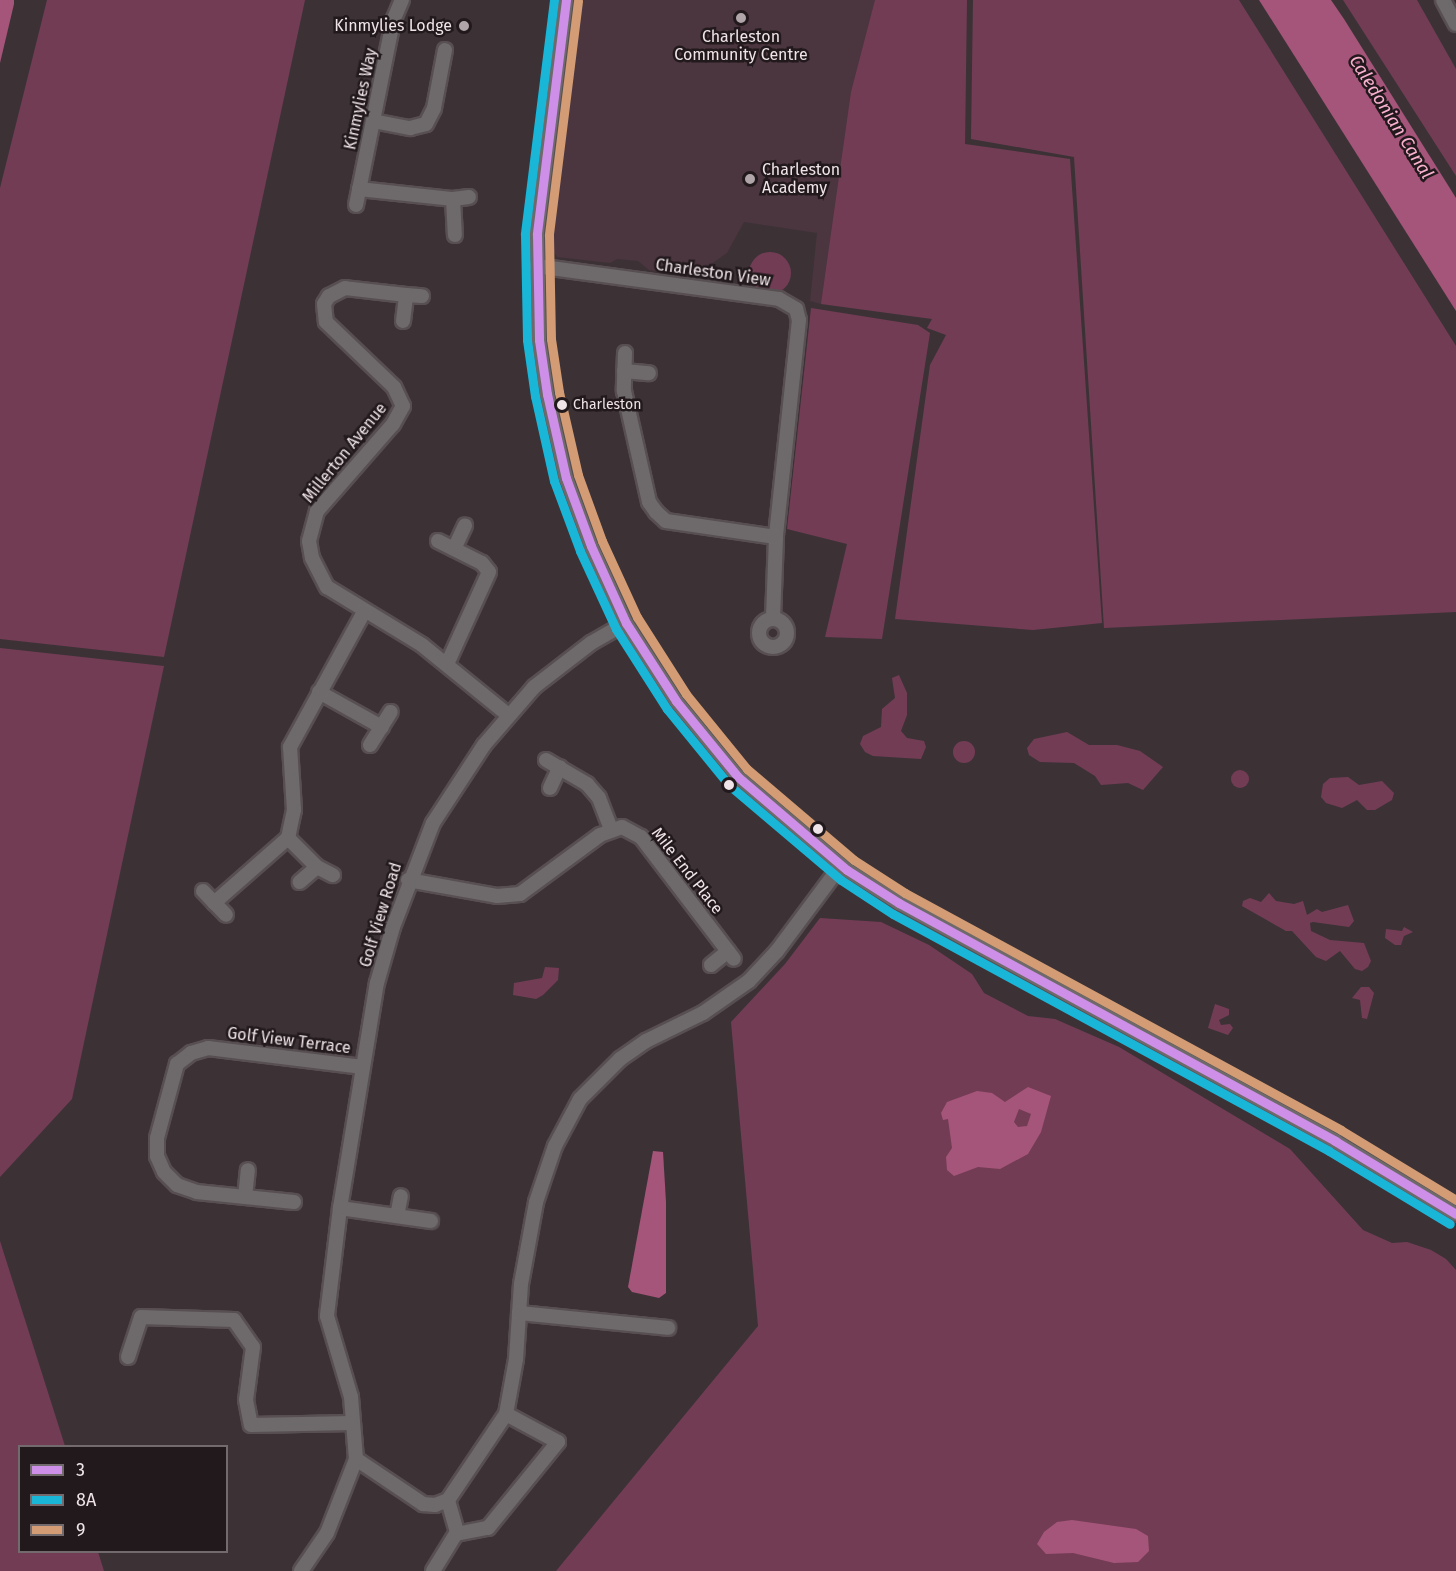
<!DOCTYPE html>
<html>
<head>
<meta charset="utf-8">
<style>
  body { margin:0 }
  #map { position:relative; width:1456px; height:1571px; overflow:hidden; background:#3c3236; font-family:"Fira Sans",sans-serif }
  div>[style] { position:absolute }
  [style*='--x'] { left:calc(var(--x)*1px); top:calc(var(--y)*1px); width:calc(var(--w)*1px); rotate:calc(var(--a)*1deg) }
  .built>* { inset:0; background:#4b353f }
  .green>* { inset:0; background:#733c55 }
  .round { border-radius:50% }
  .water>* { inset:0; background:#a55579 }
  .roads { filter:drop-shadow(2px 0 #584f52) drop-shadow(-2px 0 #584f52) drop-shadow(0 2px #584f52) drop-shadow(0 -2px #584f52) }
  .minor>* { height:14px; margin:-7px; padding:0 7px; transform-origin:7px; border-radius:7px; background:#6e6a6c }
  .minor>.ring { margin:-7px; padding:0; box-sizing:content-box; background:none; border:14px solid #6e6a6c; border-radius:50% }
  .bus-1>* { height:9px; margin:-4.5px; padding:0 4.5px; transform-origin:4.5px; border-radius:4.5px; background:#ce8fe9 }
  .bus-2>* { height:9px; margin:-4.5px; padding:0 4.5px; transform-origin:4.5px; border-radius:4.5px; background:#1ab6d8 }
  .bus-3>* { height:9px; margin:-4.5px; padding:0 4.5px; transform-origin:4.5px; border-radius:4.5px; background:#d39c74 }
  .dots>* { width:16px; height:16px; translate:-50% -50%; box-sizing:border-box; border:3px solid #21191c; border-radius:50% }
  span { translate:-50% -50%; white-space:nowrap; text-align:center; line-height:1.15; -webkit-text-stroke:5px #21191c; paint-order:stroke }
  .bus-label { font-size:14px; color:#efe4e8 }
  .left { translate:0 -50%; text-align:left }
  .poi-label { font-size:16px; color:#efe4e8 }
  .right { translate:-100% -50%; text-align:right }
  .street-label { font-size:16px; color:#efe4e8 }
  .water-label { font-size:18px; color:#f8b0ce; font-style:italic }
  .legend { position:absolute; left:18px; top:1445px; width:210px; height:108px; box-sizing:border-box; background:#21191c; border:2px solid #736a6e; margin:0; padding:8px 10px; list-style:none; font-size:18px; color:#efe4e8 }
  .legend li { display:flex; align-items:center; gap:12px; height:30px }
  .legend b { width:30px; border:2px solid #736a6e }
</style>
</head>
<body>
<div id="map">
  <div class="built">
    <i style="clip-path:polygon(580px 0,948px 0,821px 304px,810px 301px,817px 233px,744px 222px,727px 253px,695px 275px,649px 270px,638px 261px,617px 259px,610px 263px,557px 257px,548px 243px,549px 228px)"></i>
  </div>
  <div class="green">
    <i style="clip-path:polygon(47px 0,305px 0,164px 657px,0 639px,0 188px)"></i>
    <i style="clip-path:polygon(875px 0,967px 0,965px 144px,1070px 159px,1102px 623px,1033px 630px,895px 619px,930px 365px,946px 335px,927px 328px,932px 319px,821px 304px,851px 92px)"></i>
    <i style="clip-path:polygon(973px 0,1239px 0,1456px 346px,1456px 612px,1104px 628px,1074px 157px,971px 139px)"></i>
    <i style="clip-path:polygon(1343px 0,1417px 0,1456px 69px,1456px 176px)"></i>
    <i class="round" style="left:749px;top:252px;width:42px;height:42px"></i>
    <i style="clip-path:polygon(811px 308px,918px 325px,930px 333px,882px 639px,825px 637px,847px 544px,787px 529px)"></i>
    <i style="clip-path:polygon(0 648px,164px 666px,72px 1099px,0 1177px)"></i>
    <i style="clip-path:polygon(899px 675px,907px 693px,907px 715px,901px 731px,907px 738px,924px 741px,926px 747px,921px 759px,873px 756px,865px 752px,860px 744px,863px 736px,881px 727px,882px 709px,895px 698px,892px 678px)"></i>
    <i style="clip-path:polygon(1067px 732px,1089px 745px,1117px 745px,1140px 751px,1163px 767px,1143px 790px,1128px 783px,1101px 785px,1095px 776px,1074px 763px,1040px 762px,1029px 755px,1027px 748px,1034px 739px)"></i>
    <i class="round" style="left:953px;top:741px;width:22px;height:22px"></i>
    <i class="round" style="left:1231px;top:770px;width:18px;height:18px"></i>
    <i style="clip-path:polygon(1348px 777px,1359px 785px,1382px 781px,1394px 793px,1392px 800px,1375px 810px,1367px 810px,1357px 800px,1342px 808px,1326px 803px,1321px 797px,1323px 784px,1330px 778px)"></i>
    <i style="clip-path:polygon(1269px 893px,1276px 901px,1294px 904px,1303px 901px,1307px 915px,1317px 909px,1322px 912px,1348px 905px,1354px 921px,1349px 927px,1313px 922px,1310px 923px,1311px 931px,1330px 940px,1364px 943px,1371px 961px,1368px 967px,1362px 971px,1355px 969px,1340px 951px,1326px 961px,1316px 957px,1292px 931px,1286px 931px,1242px 906px,1243px 901px,1250px 898px,1261px 902px)"></i>
    <i style="clip-path:polygon(820px 918px,881px 922px,929px 945px,972px 974px,984px 993px,1028px 1016px,1055px 1019px,1119px 1047px,1290px 1149px,1363px 1230px,1392px 1243px,1407px 1242px,1431px 1250px,1446px 1259px,1456px 1270px,1456px 1571px,556px 1571px,758px 1326px,731px 1022px,785px 964px)"></i>
    <i style="clip-path:polygon(1404px 927px,1413px 932px,1404px 936px,1401px 945px,1395px 945px,1385px 938px,1386px 929px,1402px 931px)"></i>
    <i style="clip-path:polygon(545px 967px,559px 968px,558px 980px,543px 995px,536px 999px,513px 995px,514px 983px,542px 978px)"></i>
    <i style="clip-path:polygon(1361px 987px,1369px 987px,1374px 993px,1367px 1019px,1362px 1018px,1360px 1000px,1352px 998px)"></i>
    <i style="clip-path:polygon(1215px 1004px,1229px 1009px,1229px 1015px,1219px 1020px,1221px 1025px,1230px 1024px,1233px 1028px,1228px 1035px,1208px 1028px)"></i>
    <i style="clip-path:polygon(0 1241px,65px 1446px,20px 1446px,20px 1552px,98px 1552px,104px 1571px,0 1571px)"></i>
  </div>
  <div class="water">
    <i style="clip-path:polygon(0 0,14px 0,14px 4px,0 63px)"></i>
    <i style="clip-path:polygon(1259px 0,1331px 0,1344px 19px,1456px 198px,1456px 311px)"></i>
    <i style="clip-path:polygon(evenodd,1028px 1087px,1051px 1096px,1041px 1132px,1028px 1154px,1000px 1169px,978px 1167px,954px 1176px,947px 1170px,946px 1157px,952px 1148px,948px 1119px,943px 1120px,941px 1113px,947px 1102px,977px 1091px,992px 1093px,1005px 1102px,1028px 1087px,1019px 1109px,1031px 1114px,1027px 1126px,1018px 1127px,1014px 1122px,1019px 1109px)"></i>
    <i style="clip-path:polygon(653px 1151px,663px 1152px,666px 1202px,666px 1293px,659px 1298px,632px 1292px,628px 1287px)"></i>
    <i style="clip-path:polygon(1072px 1520px,1136px 1529px,1148px 1536px,1149px 1551px,1138px 1562px,1114px 1563px,1073px 1553px,1046px 1554px,1037px 1544px,1044px 1532px,1057px 1522px)"></i>
  </div>
  <div class="roads">
    <div class="minor">
      <i style="--x:566;--y:0;--w:236;--a:97.1"></i>
      <i style="--x:537;--y:234;--w:106;--a:88.9"></i>
      <i style="--x:539;--y:340;--w:55;--a:81.6"></i>
      <i style="--x:547;--y:394;--w:86;--a:77.3"></i>
      <i style="--x:566;--y:478;--w:72;--a:69.8"></i>
      <i style="--x:591;--y:546;--w:85;--a:65.6"></i>
      <i style="--x:626;--y:623;--w:93;--a:57.3"></i>
      <i style="--x:676;--y:701;--w:98;--a:50.8"></i>
      <i style="--x:738;--y:777;--w:143;--a:40.5"></i>
      <i style="--x:847;--y:870;--w:62;--a:32.4"></i>
      <i style="--x:899;--y:903;--w:497;--a:28.6"></i>
      <i style="--x:1335;--y:1141;--w:141;--a:31.1"></i>
      <i style="--x:1443;--y:0;--w:27;--a:62"></i>
      <i style="--x:373;--y:121;--w:38;--a:11"></i>
      <i style="--x:410;--y:128;--w:16;--a:-14"></i>
      <i style="--x:426;--y:124;--w:18;--a:-63"></i>
      <i style="--x:434;--y:108;--w:59;--a:-79.3"></i>
      <i style="--x:359;--y:189;--w:95;--a:6.1"></i>
      <i style="--x:453;--y:199;--w:36;--a:87"></i>
      <i style="--x:453;--y:199;--w:16;--a:-7"></i>
      <i style="--x:356;--y:205;--w:188;--a:-78.6"></i>
      <i style="--x:393;--y:21;--w:23;--a:-67"></i>
      <i style="--x:536;--y:266;--w:245;--a:7.7"></i>
      <i style="--x:779;--y:299;--w:20;--a:30"></i>
      <i style="--x:796;--y:309;--w:11;--a:75"></i>
      <i style="--x:799;--y:320;--w:218;--a:96.1"></i>
      <i style="--x:776;--y:537;--w:82;--a:92.1"></i>
      <i style="--x:406;--y:295;--w:16;--a:4"></i>
      <i style="--x:403;--y:321;--w:26;--a:-83"></i>
      <i style="--x:406;--y:295;--w:61;--a:-173.5"></i>
      <i style="--x:345;--y:288;--w:18;--a:153"></i>
      <i style="--x:329;--y:296;--w:9;--a:122"></i>
      <i style="--x:324;--y:304;--w:18;--a:84"></i>
      <i style="--x:326;--y:322;--w:94;--a:43.7"></i>
      <i style="--x:394;--y:387;--w:21;--a:65"></i>
      <i style="--x:403;--y:406;--w:21;--a:119"></i>
      <i style="--x:393;--y:424;--w:116;--a:131.1"></i>
      <i style="--x:317;--y:511;--w:31;--a:105"></i>
      <i style="--x:309;--y:541;--w:17;--a:80"></i>
      <i style="--x:312;--y:558;--w:33;--a:63"></i>
      <i style="--x:327;--y:587;--w:111;--a:31.4"></i>
      <i style="--x:422;--y:645;--w:111;--a:39.1"></i>
      <i style="--x:625;--y:353;--w:38;--a:92"></i>
      <i style="--x:624;--y:391;--w:114;--a:77.3"></i>
      <i style="--x:649;--y:502;--w:12;--a:55"></i>
      <i style="--x:656;--y:512;--w:13;--a:42"></i>
      <i style="--x:666;--y:521;--w:111;--a:8.3"></i>
      <i style="--x:624;--y:371;--w:25;--a:5"></i>
      <i style="--x:438;--y:541;--w:49;--a:26.6"></i>
      <i style="--x:482;--y:563;--w:11;--a:52"></i>
      <i style="--x:489;--y:572;--w:101;--a:114.5"></i>
      <i style="--x:454;--y:549;--w:26;--a:-65"></i>
      <i class="ring" style="left:759px;top:619px;width:14px;height:14px"></i>
      <i style="--x:319;--y:692;--w:72;--a:29.1"></i>
      <i style="--x:370;--y:745;--w:39;--a:-58"></i>
      <i style="--x:546;--y:760;--w:48;--a:30.3"></i>
      <i style="--x:587;--y:784;--w:18;--a:49"></i>
      <i style="--x:599;--y:798;--w:33;--a:69"></i>
      <i style="--x:550;--y:788;--w:23;--a:-65"></i>
      <i style="--x:288;--y:838;--w:41;--a:45"></i>
      <i style="--x:317;--y:867;--w:23;--a:139"></i>
      <i style="--x:317;--y:867;--w:18;--a:27"></i>
      <i style="--x:408;--y:880;--w:90;--a:10.2"></i>
      <i style="--x:497;--y:896;--w:23;--a:-5"></i>
      <i style="--x:520;--y:894;--w:99;--a:-36.4"></i>
      <i style="--x:600;--y:835;--w:23;--a:-20"></i>
      <i style="--x:622;--y:827;--w:21;--a:28"></i>
      <i style="--x:641;--y:837;--w:153;--a:52.7"></i>
      <i style="--x:203;--y:891;--w:33;--a:46"></i>
      <i style="--x:214;--y:903;--w:98;--a:-41.3"></i>
      <i style="--x:288;--y:838;--w:29;--a:-78"></i>
      <i style="--x:294;--y:810;--w:63;--a:-93.6"></i>
      <i style="--x:290;--y:747;--w:154;--a:-61.3"></i>
      <i style="--x:711;--y:965;--w:22;--a:-39"></i>
      <i style="--x:245;--y:1197;--w:27;--a:-84"></i>
      <i style="--x:294;--y:1202;--w:98;--a:-174.1"></i>
      <i style="--x:197;--y:1192;--w:21;--a:-161"></i>
      <i style="--x:177;--y:1185;--w:18;--a:-135"></i>
      <i style="--x:164;--y:1172;--w:17;--a:-114"></i>
      <i style="--x:157;--y:1156;--w:18;--a:-90"></i>
      <i style="--x:157;--y:1138;--w:77;--a:-74.9"></i>
      <i style="--x:177;--y:1064;--w:18;--a:-38"></i>
      <i style="--x:191;--y:1053;--w:18;--a:-16"></i>
      <i style="--x:208;--y:1048;--w:156;--a:7"></i>
      <i style="--x:340;--y:1208;--w:109;--a:96.9"></i>
      <i style="--x:327;--y:1316;--w:84;--a:73.5"></i>
      <i style="--x:351;--y:1397;--w:62;--a:85.4"></i>
      <i style="--x:356;--y:1459;--w:81;--a:33.9"></i>
      <i style="--x:423;--y:1504;--w:12;--a:5"></i>
      <i style="--x:435;--y:1505;--w:14;--a:-21"></i>
      <i style="--x:448;--y:1500;--w:104;--a:-56"></i>
      <i style="--x:506;--y:1414;--w:56;--a:-79.7"></i>
      <i style="--x:516;--y:1359;--w:75;--a:-86.2"></i>
      <i style="--x:521;--y:1284;--w:83;--a:-79.6"></i>
      <i style="--x:536;--y:1202;--w:59;--a:-71.3"></i>
      <i style="--x:555;--y:1146;--w:53;--a:-62"></i>
      <i style="--x:580;--y:1099;--w:57;--a:-45"></i>
      <i style="--x:620;--y:1059;--w:32;--a:-35"></i>
      <i style="--x:646;--y:1041;--w:64;--a:-26.2"></i>
      <i style="--x:703;--y:1013;--w:56;--a:-34.8"></i>
      <i style="--x:749;--y:981;--w:41;--a:-47"></i>
      <i style="--x:777;--y:951;--w:107;--a:-53.3"></i>
      <i style="--x:397;--y:1216;--w:20;--a:-79"></i>
      <i style="--x:431;--y:1221;--w:92;--a:-171.9"></i>
      <i style="--x:340;--y:1208;--w:228;--a:-80.7"></i>
      <i style="--x:377;--y:983;--w:58;--a:-74.1"></i>
      <i style="--x:393;--y:927;--w:111;--a:-69"></i>
      <i style="--x:433;--y:823;--w:93;--a:-56.8"></i>
      <i style="--x:484;--y:745;--w:77;--a:-49.2"></i>
      <i style="--x:534;--y:687;--w:72;--a:-37.7"></i>
      <i style="--x:591;--y:643;--w:40;--a:-29.7"></i>
      <i style="--x:519;--y:1313;--w:150;--a:5.7"></i>
      <i style="--x:128;--y:1357;--w:42;--a:-72"></i>
      <i style="--x:141;--y:1317;--w:93;--a:1.8"></i>
      <i style="--x:234;--y:1320;--w:33;--a:55"></i>
      <i style="--x:253;--y:1347;--w:53;--a:97.5"></i>
      <i style="--x:246;--y:1400;--w:25;--a:79"></i>
      <i style="--x:251;--y:1425;--w:102;--a:-1.1"></i>
      <i style="--x:456;--y:1534;--w:33;--a:-11"></i>
      <i style="--x:488;--y:1528;--w:111;--a:-50.9"></i>
      <i style="--x:558;--y:1442;--w:59;--a:-151.7"></i>
      <i style="--x:301;--y:1571;--w:46;--a:-55.6"></i>
      <i style="--x:327;--y:1533;--w:79;--a:-68.6"></i>
      <i style="--x:433;--y:1571;--w:46;--a:-58.4"></i>
      <i style="--x:457;--y:1532;--w:33;--a:-106"></i>
    </div>
  </div>
  <div class="bus-1">
    <i style="--x:566;--y:0;--w:236;--a:97.1"></i>
    <i style="--x:537;--y:234;--w:106;--a:88.9"></i>
    <i style="--x:539;--y:340;--w:55;--a:81.6"></i>
    <i style="--x:547;--y:394;--w:86;--a:77.3"></i>
    <i style="--x:566;--y:478;--w:72;--a:69.8"></i>
    <i style="--x:591;--y:546;--w:85;--a:65.6"></i>
    <i style="--x:626;--y:623;--w:93;--a:57.3"></i>
    <i style="--x:676;--y:701;--w:98;--a:50.8"></i>
    <i style="--x:738;--y:777;--w:143;--a:40.5"></i>
    <i style="--x:847;--y:870;--w:62;--a:32.4"></i>
    <i style="--x:899;--y:903;--w:497;--a:28.6"></i>
    <i style="--x:1335;--y:1141;--w:141;--a:31.1"></i>
  </div>
  <div class="bus-2">
    <i style="--x:554;--y:0;--w:236;--a:97.1"></i>
    <i style="--x:525;--y:234;--w:106;--a:88.9"></i>
    <i style="--x:527;--y:340;--w:57;--a:81.9"></i>
    <i style="--x:535;--y:396;--w:87;--a:77.4"></i>
    <i style="--x:554;--y:481;--w:75;--a:69.6"></i>
    <i style="--x:580;--y:551;--w:86;--a:65.2"></i>
    <i style="--x:616;--y:629;--w:95;--a:57.5"></i>
    <i style="--x:667;--y:709;--w:98;--a:50.8"></i>
    <i style="--x:729;--y:785;--w:147;--a:40.3"></i>
    <i style="--x:841;--y:880;--w:62;--a:33.2"></i>
    <i style="--x:893;--y:914;--w:496;--a:28.5"></i>
    <i style="--x:1329;--y:1151;--w:141;--a:31.1"></i>
  </div>
  <div class="bus-3">
    <i style="--x:578;--y:1;--w:236;--a:97.1"></i>
    <i style="--x:549;--y:235;--w:104;--a:88.9"></i>
    <i style="--x:551;--y:339;--w:54;--a:81.4"></i>
    <i style="--x:559;--y:392;--w:85;--a:77.1"></i>
    <i style="--x:578;--y:475;--w:70;--a:70"></i>
    <i style="--x:602;--y:541;--w:84;--a:65.3"></i>
    <i style="--x:637;--y:617;--w:91;--a:57.5"></i>
    <i style="--x:686;--y:694;--w:97;--a:50.9"></i>
    <i style="--x:747;--y:769;--w:140;--a:40.4"></i>
    <i style="--x:854;--y:860;--w:61;--a:32.9"></i>
    <i style="--x:905;--y:893;--w:496;--a:28.5"></i>
    <i style="--x:1341;--y:1130;--w:135;--a:31.3"></i>
  </div>
  <div class="dots">
    <i style="left:741px;top:18px;background:#b0a6aa"></i>
    <i style="left:464px;top:26px;background:#b0a6aa"></i>
    <i style="left:750px;top:179px;background:#b0a6aa"></i>
    <i style="left:562px;top:405px;background:#efe4e8"></i>
    <i style="left:729px;top:785px;background:#efe4e8"></i>
    <i style="left:818px;top:829px;background:#efe4e8"></i>
  </div>
  <div class="bus-label">
    <span class="left" style="left:573px;top:405px">Charleston</span>
  </div>
  <div class="poi-label">
    <span class="right" style="left:452px;top:26px">Kinmylies Lodge</span>
    <span style="left:741px;top:46px">Charleston<br>Community Centre</span>
    <span class="left" style="left:762px;top:179px">Charleston<br>Academy</span>
  </div>
  <div class="street-label">
    <span style="left:361px;top:99px;rotate:-78deg">Kinmylies Way</span>
    <span style="left:713px;top:273px;rotate:8deg">Charleston View</span>
    <span style="left:345px;top:453px;rotate:-51deg">Millerton Avenue</span>
    <span style="left:687px;top:871px;rotate:52deg">Mile End Place</span>
    <span style="left:381px;top:915px;rotate:-73deg">Golf View Road</span>
    <span style="left:289px;top:1041px;rotate:7deg">Golf View Terrace</span>
  </div>
  <div class="water-label">
    <span style="left:1391px;top:117px;rotate:58deg">Caledonian Canal</span>
  </div>
  <ul class="legend">
  <li><b style="height:8px;background:#ce8fe9"></b>3</li>
  <li><b style="height:8px;background:#1ab6d8"></b>8A</li>
  <li><b style="height:8px;background:#d39c74"></b>9</li>
  </ul>
</div>
</body>
</html>
